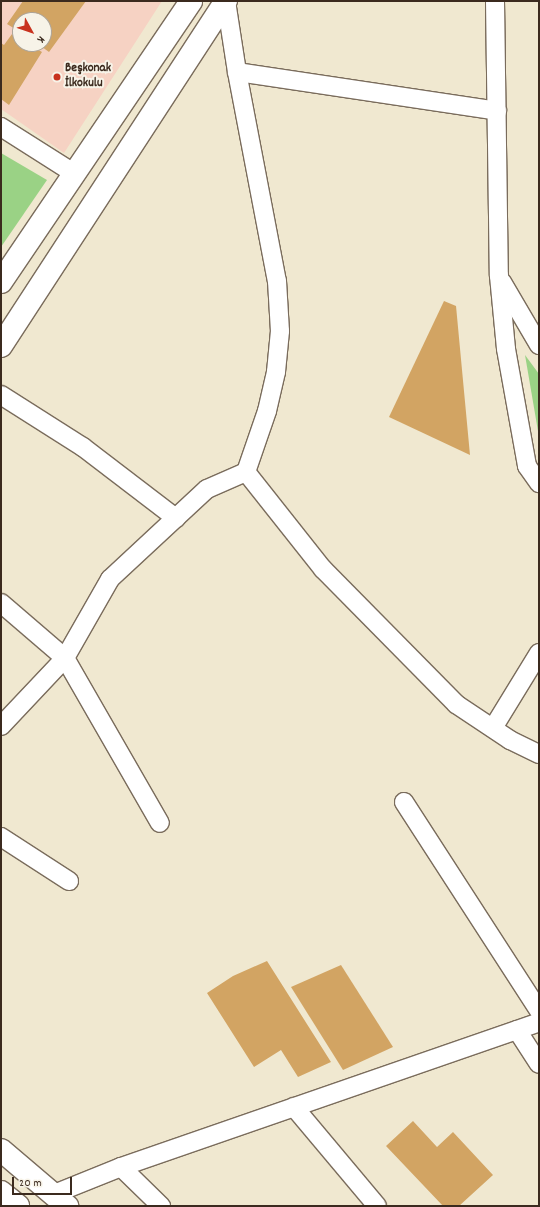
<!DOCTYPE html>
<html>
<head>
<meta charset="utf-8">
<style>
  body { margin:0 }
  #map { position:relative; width:540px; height:1207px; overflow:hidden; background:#f0e8d0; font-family:Dekko,sans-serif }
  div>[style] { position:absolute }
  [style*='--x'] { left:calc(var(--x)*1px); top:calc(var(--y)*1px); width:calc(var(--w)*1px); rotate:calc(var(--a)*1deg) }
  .built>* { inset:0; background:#f6d2c3 }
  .green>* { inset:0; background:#9ad285 }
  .building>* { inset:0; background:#d2a463 }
  .roads { filter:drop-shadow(1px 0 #7a6c5c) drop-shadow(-1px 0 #7a6c5c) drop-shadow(0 1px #7a6c5c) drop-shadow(0 -1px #7a6c5c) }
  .minor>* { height:18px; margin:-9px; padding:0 9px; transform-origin:9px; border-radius:9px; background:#fff }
  .tertiary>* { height:22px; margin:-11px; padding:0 11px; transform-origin:11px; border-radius:11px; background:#fff }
  .secondary>* { height:22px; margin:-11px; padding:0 11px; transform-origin:11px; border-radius:11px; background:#fff }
  .dots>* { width:11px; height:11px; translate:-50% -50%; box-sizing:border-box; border:2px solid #f7f3e8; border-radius:50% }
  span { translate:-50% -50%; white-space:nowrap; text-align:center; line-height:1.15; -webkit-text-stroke:4px #f7f3e8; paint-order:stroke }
  .poi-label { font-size:13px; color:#3b2a1e; font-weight:700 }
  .left { translate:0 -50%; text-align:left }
  .frame { position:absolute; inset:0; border:2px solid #3b2a1e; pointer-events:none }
  .north { position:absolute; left:12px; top:12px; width:40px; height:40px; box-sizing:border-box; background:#f7f3e8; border:1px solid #aca397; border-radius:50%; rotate:130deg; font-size:11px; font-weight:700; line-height:16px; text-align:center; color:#3b2a1e }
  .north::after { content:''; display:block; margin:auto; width:14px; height:18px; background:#c8321e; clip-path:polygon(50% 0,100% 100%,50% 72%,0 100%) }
  .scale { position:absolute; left:12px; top:1177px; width:60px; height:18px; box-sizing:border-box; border:2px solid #3b2a1e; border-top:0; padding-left:5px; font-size:12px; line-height:14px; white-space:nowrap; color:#3b2a1e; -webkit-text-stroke:3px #f7f3e8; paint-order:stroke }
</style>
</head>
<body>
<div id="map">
  <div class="built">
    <i style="clip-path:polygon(evenodd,1px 1px,162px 1px,64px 153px,1px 109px,1px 1px,20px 20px,44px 20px,44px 44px,20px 44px,20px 20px)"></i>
  </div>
  <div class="green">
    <i style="clip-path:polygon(1px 153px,47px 180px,1px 247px)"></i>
    <i style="clip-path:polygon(525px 355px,539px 374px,539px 437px)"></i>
  </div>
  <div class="building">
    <i style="clip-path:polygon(23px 1px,86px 1px,49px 52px,38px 44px,44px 44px,44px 20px,20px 20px,20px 32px,7px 24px)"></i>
    <i style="clip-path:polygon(12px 34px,20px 40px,20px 44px,36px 44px,35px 48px,42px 52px,9px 105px,1px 99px,1px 43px,4px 45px)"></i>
    <i style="clip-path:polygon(444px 301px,456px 306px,470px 455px,389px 417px)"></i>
    <i style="clip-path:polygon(267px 961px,331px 1062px,298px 1077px,281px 1050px,254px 1067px,207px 993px,233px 976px)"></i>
    <i style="clip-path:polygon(341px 965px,393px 1047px,343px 1070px,291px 987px)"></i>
    <i style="clip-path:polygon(413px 1121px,437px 1147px,453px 1132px,493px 1175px,459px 1206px,443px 1206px,386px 1146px)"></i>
  </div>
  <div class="roads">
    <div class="minor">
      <i style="--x:226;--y:1;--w:72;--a:81.2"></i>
      <i style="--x:237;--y:72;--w:213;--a:79.2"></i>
      <i style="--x:277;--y:281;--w:50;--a:86.6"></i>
      <i style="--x:280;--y:331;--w:41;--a:95.6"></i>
      <i style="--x:276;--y:372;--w:40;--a:103"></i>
      <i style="--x:267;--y:411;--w:65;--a:109"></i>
      <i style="--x:246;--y:472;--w:124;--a:51.6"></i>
      <i style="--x:323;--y:569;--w:190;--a:45.4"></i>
      <i style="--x:456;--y:704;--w:65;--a:33.7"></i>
      <i style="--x:510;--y:740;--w:32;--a:26"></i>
      <i style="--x:495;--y:1;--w:275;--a:89.2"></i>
      <i style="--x:499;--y:276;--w:73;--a:84.5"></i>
      <i style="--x:506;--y:349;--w:119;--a:79.8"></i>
      <i style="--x:527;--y:466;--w:21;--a:55"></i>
      <i style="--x:237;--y:72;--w:263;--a:8.5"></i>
      <i style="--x:1;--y:127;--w:88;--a:32.4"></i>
      <i style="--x:502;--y:282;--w:73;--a:59.6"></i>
      <i style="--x:1;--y:395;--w:97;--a:32.4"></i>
      <i style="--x:83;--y:447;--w:117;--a:37.4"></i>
      <i style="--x:1;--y:603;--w:84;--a:40.7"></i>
      <i style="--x:65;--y:658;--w:190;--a:60.1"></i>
      <i style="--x:1;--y:726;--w:93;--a:-46.7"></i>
      <i style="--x:65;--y:658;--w:91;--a:-60.3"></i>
      <i style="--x:110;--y:579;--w:132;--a:-42.9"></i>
      <i style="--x:207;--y:489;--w:43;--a:-23.6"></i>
      <i style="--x:493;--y:728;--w:88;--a:-58.5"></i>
      <i style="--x:404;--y:802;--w:249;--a:57.1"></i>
      <i style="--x:1;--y:837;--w:81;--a:32.9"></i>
      <i style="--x:517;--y:1030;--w:40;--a:57.1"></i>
      <i style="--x:294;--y:1107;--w:129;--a:50"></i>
      <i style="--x:121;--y:1167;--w:56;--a:44.3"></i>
      <i style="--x:54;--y:1194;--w:72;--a:-21.9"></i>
      <i style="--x:121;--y:1167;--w:442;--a:-19.1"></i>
    </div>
    <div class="tertiary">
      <i style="--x:1;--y:282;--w:339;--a:-55.9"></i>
      <i style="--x:1;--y:346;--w:412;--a:-56.9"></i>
    </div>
    <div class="secondary">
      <i style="--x:1;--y:1150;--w:87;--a:40.3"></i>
      <i style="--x:1;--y:1192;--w:22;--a:39"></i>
    </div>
  </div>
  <div class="dots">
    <i style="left:57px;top:77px;background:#c8321e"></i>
  </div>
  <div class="poi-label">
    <span class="left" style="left:65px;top:77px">Beşkonak<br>İlkokulu</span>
  </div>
  <div class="frame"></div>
  <div class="north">K</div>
  <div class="scale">20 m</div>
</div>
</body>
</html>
